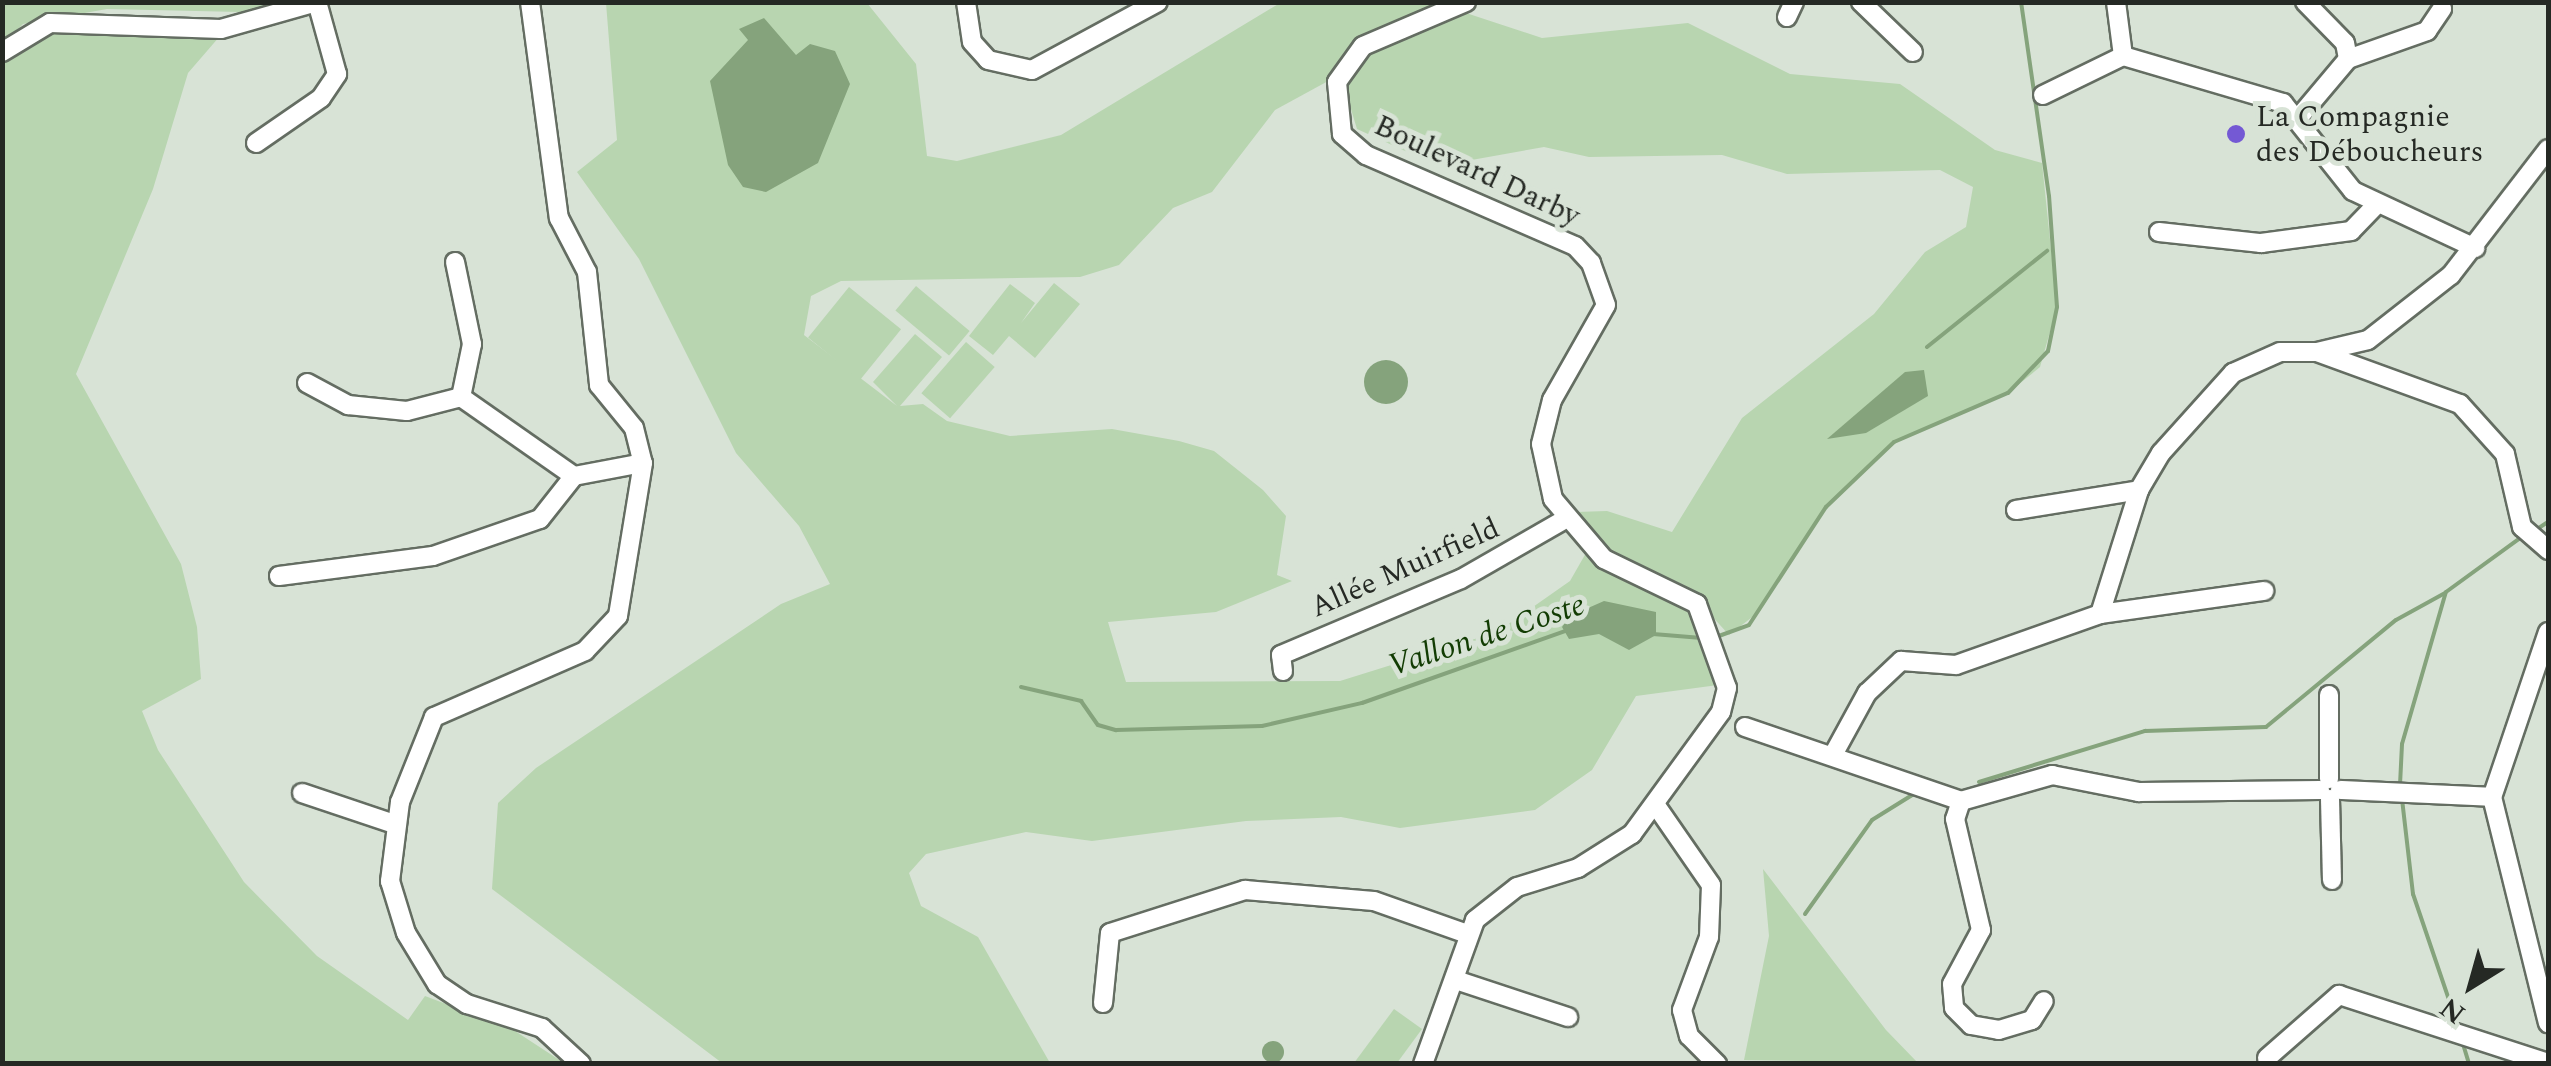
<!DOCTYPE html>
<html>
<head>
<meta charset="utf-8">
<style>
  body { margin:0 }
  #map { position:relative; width:2551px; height:1066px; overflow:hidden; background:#d8e3d6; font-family:Spectral,serif }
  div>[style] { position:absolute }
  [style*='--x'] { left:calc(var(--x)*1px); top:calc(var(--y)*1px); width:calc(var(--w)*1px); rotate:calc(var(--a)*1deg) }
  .green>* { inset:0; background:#b8d5b0; transform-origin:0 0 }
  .water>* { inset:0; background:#85a37c }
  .round { border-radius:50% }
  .stream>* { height:4px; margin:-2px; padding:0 2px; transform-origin:2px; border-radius:2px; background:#85a37c }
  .roads { filter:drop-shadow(2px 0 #646d62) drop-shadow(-2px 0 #646d62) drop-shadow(0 2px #646d62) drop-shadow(0 -2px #646d62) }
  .minor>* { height:18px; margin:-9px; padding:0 9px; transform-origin:9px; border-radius:9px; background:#fff }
  .dots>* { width:28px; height:28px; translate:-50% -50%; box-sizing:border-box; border:5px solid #d8e3d6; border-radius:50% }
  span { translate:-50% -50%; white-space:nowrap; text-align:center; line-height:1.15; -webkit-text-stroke:10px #d8e3d6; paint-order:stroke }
  .poi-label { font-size:30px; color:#252924 }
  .left { translate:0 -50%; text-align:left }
  .street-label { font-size:30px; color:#252924 }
  .water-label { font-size:32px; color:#123c03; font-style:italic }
  .frame { position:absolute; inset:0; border:5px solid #252924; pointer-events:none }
  .north { position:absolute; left:2421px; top:936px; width:100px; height:100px; -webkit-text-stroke:8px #d8e3d6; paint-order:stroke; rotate:217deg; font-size:28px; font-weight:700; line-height:40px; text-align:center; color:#252924 }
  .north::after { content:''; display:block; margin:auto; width:35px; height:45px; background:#252924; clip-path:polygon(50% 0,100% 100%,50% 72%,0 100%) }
</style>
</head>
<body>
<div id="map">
  <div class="green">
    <i style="clip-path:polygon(3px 3px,275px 3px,240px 12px,107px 9px,23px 24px,3px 44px)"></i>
    <i style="clip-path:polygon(606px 3px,867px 3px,916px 64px,927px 156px,957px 161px,1061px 135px,1280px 3px,1443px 4px,1360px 40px,1330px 80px,1275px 110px,1212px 192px,1173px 208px,1119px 265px,1080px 277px,841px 281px,811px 296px,804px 335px,897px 406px,873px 382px,915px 334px,942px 357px,900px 406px,923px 404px,947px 421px,1010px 436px,1112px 429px,1179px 441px,1214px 451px,1263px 490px,1286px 516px,1277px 575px,1292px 581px,1216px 612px,1108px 622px,1126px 682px,1340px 681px,1497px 632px,1570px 581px,1586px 553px,1696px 614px,1718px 685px,1636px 696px,1592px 770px,1535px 810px,1400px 828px,1341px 817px,1246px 821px,1092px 841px,1026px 832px,926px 854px,909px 873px,921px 906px,978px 937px,1050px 1063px,722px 1063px,492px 889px,498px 803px,536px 768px,781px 604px,830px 584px,799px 526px,736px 453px,639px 259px,577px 172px,617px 140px)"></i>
    <i style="clip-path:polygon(1466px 13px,1542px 38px,1688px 23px,1790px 74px,1900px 84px,1995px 150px,2042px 163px,2057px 307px,2040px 367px,2008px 393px,1894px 442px,1826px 507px,1760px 611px,1729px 635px,1684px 585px,1611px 554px,1576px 512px,1607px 511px,1672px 532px,1742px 418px,1874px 314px,1925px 252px,1966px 227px,1973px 187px,1940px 170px,1787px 174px,1722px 155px,1589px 157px,1544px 147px,1438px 166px,1357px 129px,1344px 86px,1352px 69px,1374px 47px)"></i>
    <i style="clip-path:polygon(45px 27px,220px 36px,188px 73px,153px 189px,76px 374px,181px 564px,197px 627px,201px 679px,142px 711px,158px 750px,244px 882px,317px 956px,408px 1020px,425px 996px,512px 1029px,564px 1063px,3px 1063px,2px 65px)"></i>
    <i style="clip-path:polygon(1054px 283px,1080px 304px,1035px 358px,1009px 336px,993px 355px,969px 336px,1010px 284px,1035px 303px,1021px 323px)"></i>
    <i style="left:916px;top:286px;width:70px;height:32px;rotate:40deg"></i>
    <i style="left:849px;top:287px;width:67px;height:65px;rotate:39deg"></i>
    <i style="left:966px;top:342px;width:38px;height:68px;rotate:41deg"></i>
    <i style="clip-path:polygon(1763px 869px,1886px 1030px,1918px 1063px,1744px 1060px,1769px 936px)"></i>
    <i style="clip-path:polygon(1394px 1009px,1422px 1029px,1397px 1063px,1354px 1063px)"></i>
  </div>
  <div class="water">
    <i style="clip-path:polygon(764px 18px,796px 55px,810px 44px,835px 51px,850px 84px,818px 163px,766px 192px,743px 187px,728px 165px,710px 81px,748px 40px,739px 29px)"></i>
    <i class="round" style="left:1364px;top:360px;width:44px;height:44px"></i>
    <i style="clip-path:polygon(1924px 370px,1928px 396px,1866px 433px,1827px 439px,1905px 372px)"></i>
    <i style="clip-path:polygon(1604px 601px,1656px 612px,1656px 635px,1629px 650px,1599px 634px,1569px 639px,1562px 627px,1570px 616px)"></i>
    <i class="round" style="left:1262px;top:1041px;width:22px;height:22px"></i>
  </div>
  <div class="stream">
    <i style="--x:1927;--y:347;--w:154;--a:-38.7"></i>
    <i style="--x:2534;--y:531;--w:17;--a:-33"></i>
    <i style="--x:1653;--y:634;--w:49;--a:4.7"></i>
    <i style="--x:1716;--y:637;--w:35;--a:-20"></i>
    <i style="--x:1749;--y:625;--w:141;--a:-56.9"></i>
    <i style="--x:1826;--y:507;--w:94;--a:-43.7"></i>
    <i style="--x:1894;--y:442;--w:124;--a:-23.3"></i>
    <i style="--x:2008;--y:393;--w:58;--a:-46.4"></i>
    <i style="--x:2048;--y:351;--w:45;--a:-78.4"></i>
    <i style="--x:2057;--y:307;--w:111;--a:-94.1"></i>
    <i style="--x:2049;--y:196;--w:196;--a:-98.2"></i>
    <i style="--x:1021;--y:687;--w:62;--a:13.1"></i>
    <i style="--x:1081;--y:701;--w:29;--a:55"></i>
    <i style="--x:1098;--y:725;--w:19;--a:16"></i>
    <i style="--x:1116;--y:730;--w:146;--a:-1.6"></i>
    <i style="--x:1262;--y:726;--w:103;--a:-13"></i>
    <i style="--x:1362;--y:703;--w:219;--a:-19.5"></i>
    <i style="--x:1979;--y:782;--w:174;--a:-17.1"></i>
    <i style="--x:2145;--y:731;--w:121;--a:-1.9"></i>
    <i style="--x:2266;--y:727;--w:168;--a:-39.5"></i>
    <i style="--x:2396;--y:620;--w:56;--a:-28.9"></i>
    <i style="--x:2400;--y:785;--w:41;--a:-87.2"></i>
    <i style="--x:2402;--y:744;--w:158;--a:-73.9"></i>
    <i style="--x:2446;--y:592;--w:92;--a:-36.1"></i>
    <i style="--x:2402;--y:799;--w:96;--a:83.4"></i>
    <i style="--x:2413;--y:894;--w:133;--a:71.2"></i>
    <i style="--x:1805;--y:914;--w:115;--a:-54.5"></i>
    <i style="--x:1872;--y:820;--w:53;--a:-31.9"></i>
    <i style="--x:2463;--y:1044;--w:21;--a:73"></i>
  </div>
  <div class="roads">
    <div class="minor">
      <i style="--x:530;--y:2;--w:218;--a:82.4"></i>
      <i style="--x:559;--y:218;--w:61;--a:62.6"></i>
      <i style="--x:587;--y:272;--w:114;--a:83.9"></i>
      <i style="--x:599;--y:385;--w:55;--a:50.9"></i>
      <i style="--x:634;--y:428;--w:36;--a:76"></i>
      <i style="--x:643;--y:463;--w:155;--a:99.3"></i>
      <i style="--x:618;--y:616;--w:48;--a:133.3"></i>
      <i style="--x:585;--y:651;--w:165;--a:156.4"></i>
      <i style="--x:434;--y:717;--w:92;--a:111.8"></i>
      <i style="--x:400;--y:802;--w:80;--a:97.2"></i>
      <i style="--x:390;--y:881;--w:54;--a:72.9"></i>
      <i style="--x:406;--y:933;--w:60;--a:58.7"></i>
      <i style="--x:437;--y:984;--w:36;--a:34"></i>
      <i style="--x:467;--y:1004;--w:79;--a:17.7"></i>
      <i style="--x:542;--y:1028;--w:53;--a:42.7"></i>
      <i style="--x:966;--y:2;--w:40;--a:81.5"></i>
      <i style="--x:972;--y:42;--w:24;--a:48"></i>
      <i style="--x:988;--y:60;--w:45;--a:12.8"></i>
      <i style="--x:1032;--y:70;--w:143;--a:-28.4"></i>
      <i style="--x:1861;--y:2;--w:72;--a:43.9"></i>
      <i style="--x:2116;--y:2;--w:54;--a:82.6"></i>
      <i style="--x:2305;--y:2;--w:57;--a:45.7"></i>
      <i style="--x:2345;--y:43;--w:16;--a:79"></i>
      <i style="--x:1787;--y:17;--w:17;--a:-65"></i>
      <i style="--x:2;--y:52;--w:56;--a:-31.1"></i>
      <i style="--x:50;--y:23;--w:171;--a:2"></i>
      <i style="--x:221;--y:29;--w:100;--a:-15.7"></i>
      <i style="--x:2043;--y:95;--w:89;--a:-26"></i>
      <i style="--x:2123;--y:56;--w:167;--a:16.4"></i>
      <i style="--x:2283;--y:103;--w:112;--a:51.5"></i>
      <i style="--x:2353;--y:191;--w:135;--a:25"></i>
      <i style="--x:2300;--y:116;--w:75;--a:-49.9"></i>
      <i style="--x:2348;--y:59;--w:84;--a:-19.5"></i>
      <i style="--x:2427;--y:31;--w:27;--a:-56"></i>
      <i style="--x:256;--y:143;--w:79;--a:-34.7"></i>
      <i style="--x:321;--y:98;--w:29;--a:-56"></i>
      <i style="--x:337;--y:74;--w:75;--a:-105.5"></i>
      <i style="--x:2159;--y:232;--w:103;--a:6.2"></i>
      <i style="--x:2261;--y:243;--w:91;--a:-7.6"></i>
      <i style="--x:2351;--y:231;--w:33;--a:-46"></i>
      <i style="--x:455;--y:262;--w:84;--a:78.3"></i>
      <i style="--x:472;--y:344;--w:54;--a:101.7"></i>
      <i style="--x:2317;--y:352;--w:52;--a:-13.2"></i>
      <i style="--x:2368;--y:340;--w:105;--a:-38.1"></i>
      <i style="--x:2451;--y:275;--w:159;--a:-52.4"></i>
      <i style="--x:307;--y:383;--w:47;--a:28.2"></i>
      <i style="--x:348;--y:405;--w:59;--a:5.8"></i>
      <i style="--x:407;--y:411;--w:56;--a:-14.5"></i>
      <i style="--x:461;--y:397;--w:138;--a:35"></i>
      <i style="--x:2016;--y:510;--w:125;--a:-9.2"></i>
      <i style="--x:279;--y:576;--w:155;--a:-7.4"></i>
      <i style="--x:433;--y:556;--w:113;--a:-19.1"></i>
      <i style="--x:540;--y:519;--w:55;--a:-51.7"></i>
      <i style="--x:574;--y:476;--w:70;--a:-10.7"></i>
      <i style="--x:2100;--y:614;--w:130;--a:-72.5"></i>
      <i style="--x:2139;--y:490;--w:43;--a:-59.3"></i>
      <i style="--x:2161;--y:453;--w:108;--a:-48"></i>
      <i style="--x:2233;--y:373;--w:51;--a:-24.1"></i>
      <i style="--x:2280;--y:352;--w:37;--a:0"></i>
      <i style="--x:2317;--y:352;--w:152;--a:20"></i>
      <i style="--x:2460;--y:404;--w:67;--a:48"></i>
      <i style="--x:2505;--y:454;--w:75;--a:76.9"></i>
      <i style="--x:2522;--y:527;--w:35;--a:41"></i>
      <i style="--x:2548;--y:632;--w:174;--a:108.7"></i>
      <i style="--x:2492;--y:797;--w:233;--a:76.1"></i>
      <i style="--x:1283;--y:671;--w:16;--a:-97"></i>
      <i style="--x:1281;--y:655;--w:195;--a:-22.9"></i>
      <i style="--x:1461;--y:579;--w:116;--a:-29.9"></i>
      <i style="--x:2329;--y:695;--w:84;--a:90"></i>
      <i style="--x:1745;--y:727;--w:228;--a:18.9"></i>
      <i style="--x:1833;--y:755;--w:71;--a:-61.3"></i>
      <i style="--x:1867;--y:693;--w:47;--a:-43.3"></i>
      <i style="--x:1901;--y:661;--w:55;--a:4.2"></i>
      <i style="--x:1956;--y:665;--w:153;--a:-19.5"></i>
      <i style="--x:2100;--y:614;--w:166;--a:-8"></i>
      <i style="--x:2340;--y:790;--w:152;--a:2.6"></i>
      <i style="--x:302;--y:793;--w:97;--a:18.6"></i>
      <i style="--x:2330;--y:799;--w:81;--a:88.6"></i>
      <i style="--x:1961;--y:801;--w:95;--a:-15.9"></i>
      <i style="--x:2052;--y:775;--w:89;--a:11.1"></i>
      <i style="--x:2139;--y:792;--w:181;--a:-0.6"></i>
      <i style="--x:1961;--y:801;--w:19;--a:108"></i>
      <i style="--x:1955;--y:819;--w:114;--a:76.8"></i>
      <i style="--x:1981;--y:930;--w:61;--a:118.2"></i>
      <i style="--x:1952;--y:984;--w:24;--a:85"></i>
      <i style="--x:1954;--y:1008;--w:24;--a:45"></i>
      <i style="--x:1971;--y:1025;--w:28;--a:10"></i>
      <i style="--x:1999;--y:1030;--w:34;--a:-17"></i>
      <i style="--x:2032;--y:1020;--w:22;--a:-58"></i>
      <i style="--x:1655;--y:804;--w:98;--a:55.3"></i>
      <i style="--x:1711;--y:885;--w:52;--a:92.2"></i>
      <i style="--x:1709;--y:937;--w:78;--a:110.3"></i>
      <i style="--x:1682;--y:1010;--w:27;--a:75"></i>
      <i style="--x:1689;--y:1036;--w:40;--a:45"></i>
      <i style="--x:1459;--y:981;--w:115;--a:18.3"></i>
      <i style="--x:1103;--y:1003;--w:70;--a:-84.3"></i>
      <i style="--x:1110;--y:933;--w:142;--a:-17.7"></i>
      <i style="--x:1245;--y:890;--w:129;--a:4.9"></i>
      <i style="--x:1374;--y:901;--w:99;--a:19.5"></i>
      <i style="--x:2267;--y:1058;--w:96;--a:-41.2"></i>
      <i style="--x:2339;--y:995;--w:220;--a:18"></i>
      <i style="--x:1423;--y:1064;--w:153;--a:-70.1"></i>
      <i style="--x:1475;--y:920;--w:53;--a:-38.2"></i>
      <i style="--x:1517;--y:887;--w:64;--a:-17.3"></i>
      <i style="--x:1578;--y:868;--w:64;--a:-32.2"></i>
      <i style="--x:1632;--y:834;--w:151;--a:-53.9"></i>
      <i style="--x:1721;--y:712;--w:25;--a:-76"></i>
      <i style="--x:1727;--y:688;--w:89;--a:-109.7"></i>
      <i style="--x:1697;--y:604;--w:103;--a:-154.2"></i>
      <i style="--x:1604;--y:559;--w:79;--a:-130.4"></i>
      <i style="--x:1553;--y:499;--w:56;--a:-102.3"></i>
      <i style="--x:1541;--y:444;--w:45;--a:-76"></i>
      <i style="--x:1552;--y:400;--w:109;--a:-60.4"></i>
      <i style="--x:1606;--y:305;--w:45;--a:-109.7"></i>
      <i style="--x:1591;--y:263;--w:23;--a:-133"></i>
      <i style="--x:1575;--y:246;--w:228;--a:-156.5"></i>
      <i style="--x:1366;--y:155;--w:32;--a:-139"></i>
      <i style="--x:1342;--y:134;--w:52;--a:-95.5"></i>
      <i style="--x:1337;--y:82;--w:44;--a:-54.2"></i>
      <i style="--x:1363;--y:46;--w:112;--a:-23.1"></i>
    </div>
  </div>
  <div class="dots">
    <i style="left:2236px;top:134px;background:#7459d4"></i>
  </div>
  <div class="poi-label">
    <span class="left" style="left:2256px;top:134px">La Compagnie<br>des Déboucheurs</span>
  </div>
  <div class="street-label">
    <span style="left:1477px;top:171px;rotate:25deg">Boulevard Darby</span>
    <span style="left:1405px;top:568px;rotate:-24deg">Allée Muirfield</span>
  </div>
  <div class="water-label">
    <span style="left:1487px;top:636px;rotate:-18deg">Vallon de Coste</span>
  </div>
  <div class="frame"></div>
  <div class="north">N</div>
</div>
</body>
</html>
